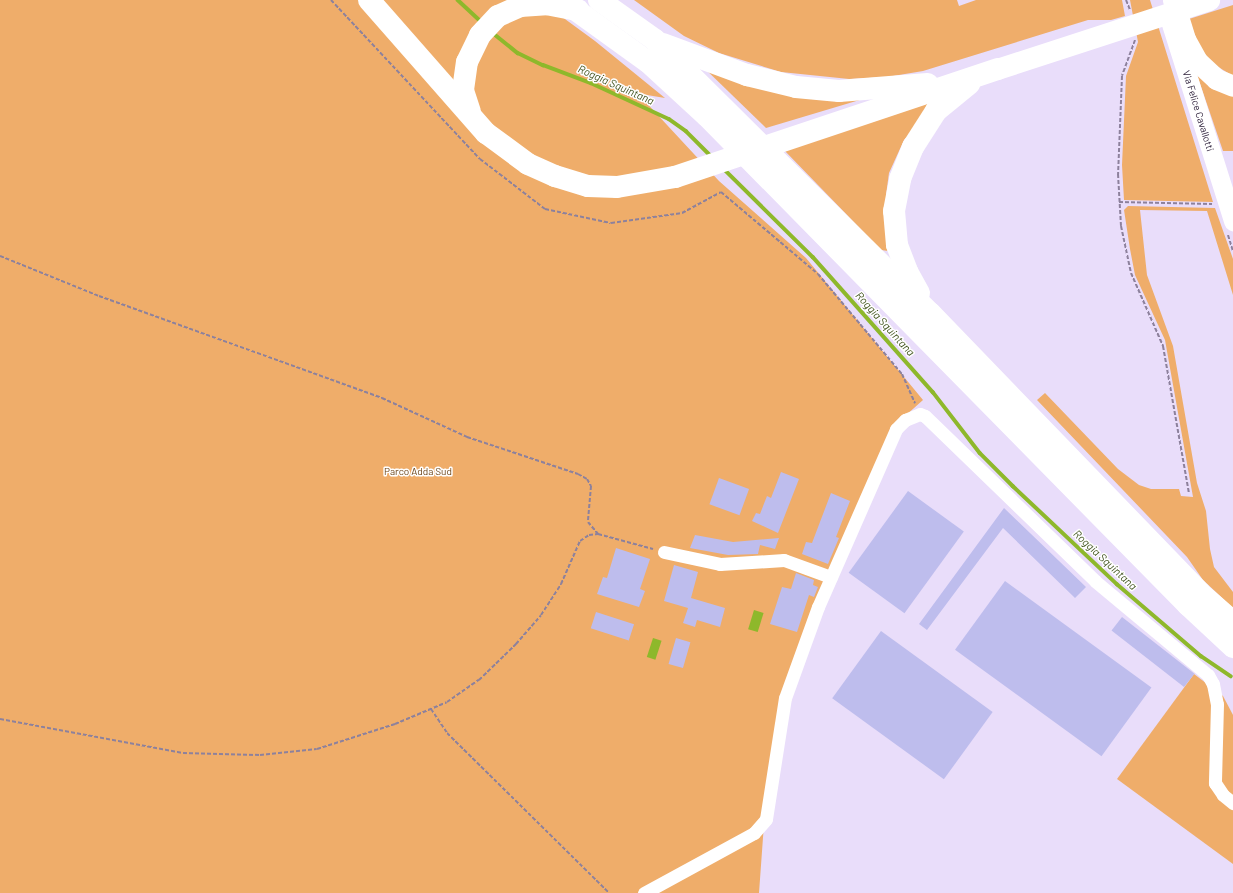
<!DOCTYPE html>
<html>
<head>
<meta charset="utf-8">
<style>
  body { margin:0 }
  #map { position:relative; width:1233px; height:893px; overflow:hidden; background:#e9ddfa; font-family:Barlow,sans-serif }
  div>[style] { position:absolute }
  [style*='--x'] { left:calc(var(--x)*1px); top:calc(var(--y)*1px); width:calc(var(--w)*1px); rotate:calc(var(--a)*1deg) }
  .green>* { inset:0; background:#efad6a }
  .water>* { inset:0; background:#8eb82b; transform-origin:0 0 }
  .stream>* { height:3.5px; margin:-1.75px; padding:0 1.75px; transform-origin:1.75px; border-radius:1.75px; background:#8eb82b }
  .building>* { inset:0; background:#bebded; transform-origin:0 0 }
  .path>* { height:2px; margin-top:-1px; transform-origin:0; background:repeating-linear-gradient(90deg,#8d819c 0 4px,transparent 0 6px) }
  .street>* { height:13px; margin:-6.5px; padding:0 6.5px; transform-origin:6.5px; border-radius:6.5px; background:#fff }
  .secondary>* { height:19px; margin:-9.5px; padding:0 9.5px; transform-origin:9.5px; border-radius:9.5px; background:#fff }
  .primary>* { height:21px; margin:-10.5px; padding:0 10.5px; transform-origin:10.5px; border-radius:10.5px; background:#fff }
  .highway>* { height:22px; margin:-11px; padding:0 11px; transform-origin:11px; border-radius:11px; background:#fff }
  span { translate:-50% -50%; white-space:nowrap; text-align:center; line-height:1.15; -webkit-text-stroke:3px #fff; paint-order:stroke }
  .street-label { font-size:10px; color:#291c36 }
  .park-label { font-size:10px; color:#6c4519 }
  .water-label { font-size:11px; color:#435521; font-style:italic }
</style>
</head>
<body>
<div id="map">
  <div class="green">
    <i style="clip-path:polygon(0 0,539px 0,595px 41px,665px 98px,647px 95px,642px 98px,719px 181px,806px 258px,923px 400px,895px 425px,814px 606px,765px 810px,759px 893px,0 893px)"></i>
    <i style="clip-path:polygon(634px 0,957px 0,959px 6px,976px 0,1122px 0,1125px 16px,1111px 20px,1088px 20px,923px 71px,887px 77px,849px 79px,781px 72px,719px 53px,684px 36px)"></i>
    <i style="clip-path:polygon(1130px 0,1150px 0,1213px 202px,1124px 200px,1122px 165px,1126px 76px,1138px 42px)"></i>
    <i style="clip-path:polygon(1233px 5px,1233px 76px,1210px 62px,1198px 44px,1189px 19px)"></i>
    <i style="clip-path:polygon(698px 62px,883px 93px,766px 128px)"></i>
    <i style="clip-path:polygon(1195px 69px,1233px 94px,1233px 151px,1223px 151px)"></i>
    <i style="clip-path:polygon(946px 93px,904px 140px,889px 173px,886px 195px,888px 251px,881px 250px,784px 150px)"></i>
    <i style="clip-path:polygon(1128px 206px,1215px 208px,1233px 259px,1233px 295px,1207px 211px,1140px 210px,1147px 275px,1173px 346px,1197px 483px,1206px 511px,1210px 549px,1214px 567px,1233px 592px,1233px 608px,1203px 580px,1187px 557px,1037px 400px,1045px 393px,1118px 469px,1139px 485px,1151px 489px,1179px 489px,1181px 496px,1193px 497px,1165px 340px,1135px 275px,1130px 249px,1124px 210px)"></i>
    <i style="clip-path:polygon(1194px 674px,1223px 696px,1233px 715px,1233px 864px,1117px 779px)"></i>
  </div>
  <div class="water">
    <i style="left:754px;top:610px;width:10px;height:20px;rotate:17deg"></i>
    <i style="left:653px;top:638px;width:9px;height:20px;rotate:18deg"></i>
  </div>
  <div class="stream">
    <i style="--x:458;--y:0;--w:33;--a:43"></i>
    <i style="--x:493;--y:33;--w:32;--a:39"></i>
    <i style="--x:518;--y:53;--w:28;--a:26"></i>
    <i style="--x:543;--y:65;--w:51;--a:20.6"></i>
    <i style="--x:591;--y:83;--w:86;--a:24.8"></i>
    <i style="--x:669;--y:119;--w:21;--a:35"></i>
    <i style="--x:686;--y:131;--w:35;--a:45"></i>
    <i style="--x:724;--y:169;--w:125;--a:44.7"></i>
    <i style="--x:813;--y:257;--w:181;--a:48.4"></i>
    <i style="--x:933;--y:392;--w:77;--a:52.4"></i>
    <i style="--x:980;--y:453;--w:47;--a:45"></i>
    <i style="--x:1013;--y:486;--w:143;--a:43.3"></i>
    <i style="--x:1117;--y:584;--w:111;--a:40.6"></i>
    <i style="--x:1201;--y:656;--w:36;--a:34"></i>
  </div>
  <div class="building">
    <i style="clip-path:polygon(781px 472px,799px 479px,778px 533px,752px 521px,756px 513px,760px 514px,767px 496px,771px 498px)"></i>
    <i style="left:719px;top:478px;width:32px;height:28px;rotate:20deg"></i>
    <i style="left:908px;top:491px;width:69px;height:101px;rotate:36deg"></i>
    <i style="clip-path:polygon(831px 493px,850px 501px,836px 537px,839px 538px,828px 564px,802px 554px,806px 542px,812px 543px)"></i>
    <i style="clip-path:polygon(1004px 508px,1086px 587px,1075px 598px,1003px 528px,927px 630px,919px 624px)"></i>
    <i style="clip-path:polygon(695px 535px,733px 542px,779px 538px,775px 549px,760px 545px,758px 554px,728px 555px,690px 548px)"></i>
    <i style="clip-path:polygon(616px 548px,650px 559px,640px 589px,645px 591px,639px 607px,597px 594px,603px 577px,607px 578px)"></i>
    <i style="clip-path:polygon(674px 565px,698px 572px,691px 598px,725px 608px,720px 627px,697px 620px,695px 627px,683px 623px,688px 608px,664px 601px)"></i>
    <i style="clip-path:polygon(796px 573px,814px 580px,813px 585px,818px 587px,814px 597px,809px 595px,797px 632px,770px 624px,782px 587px,791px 589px)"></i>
    <i style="left:1005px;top:581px;width:181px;height:85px;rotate:36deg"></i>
    <i style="left:596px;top:612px;width:40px;height:17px;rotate:18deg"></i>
    <i style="left:1122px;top:617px;width:92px;height:17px;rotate:38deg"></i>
    <i style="left:881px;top:631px;width:138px;height:83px;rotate:36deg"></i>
    <i style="left:676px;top:638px;width:15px;height:27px;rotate:16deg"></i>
  </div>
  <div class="path">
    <i style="--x:331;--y:0;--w:218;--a:46.9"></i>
    <i style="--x:480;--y:159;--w:82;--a:37.6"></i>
    <i style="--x:545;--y:209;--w:67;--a:12"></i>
    <i style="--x:611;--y:223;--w:72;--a:-8"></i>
    <i style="--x:682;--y:213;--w:44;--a:-28.3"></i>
    <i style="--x:721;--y:192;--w:127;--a:40.2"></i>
    <i style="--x:818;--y:274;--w:131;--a:50"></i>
    <i style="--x:902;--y:374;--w:32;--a:66"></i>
    <i style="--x:1126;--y:0;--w:11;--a:68"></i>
    <i style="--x:1135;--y:40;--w:38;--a:110"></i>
    <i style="--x:1122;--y:76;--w:98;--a:92.3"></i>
    <i style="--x:1118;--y:174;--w:52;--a:86.7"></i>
    <i style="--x:1121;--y:226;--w:48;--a:78"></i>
    <i style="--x:1131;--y:273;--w:80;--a:66.3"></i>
    <i style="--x:1163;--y:346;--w:150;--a:80"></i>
    <i style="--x:1119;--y:202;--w:93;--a:1.2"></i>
    <i style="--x:1228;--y:235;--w:17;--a:73"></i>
    <i style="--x:0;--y:256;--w:107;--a:22"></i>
    <i style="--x:99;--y:296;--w:301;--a:19.8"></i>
    <i style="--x:382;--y:398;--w:94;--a:24.6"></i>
    <i style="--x:467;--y:437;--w:117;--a:18.4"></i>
    <i style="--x:578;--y:474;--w:10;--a:29"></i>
    <i style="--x:587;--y:479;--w:8;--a:60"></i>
    <i style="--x:591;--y:486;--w:36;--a:95"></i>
    <i style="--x:588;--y:522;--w:16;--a:50"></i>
    <i style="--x:431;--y:709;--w:29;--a:56"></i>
    <i style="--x:447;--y:733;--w:228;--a:44.6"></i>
    <i style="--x:0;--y:719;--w:186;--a:10.5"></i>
    <i style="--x:183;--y:753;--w:77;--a:1.5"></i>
    <i style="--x:260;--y:755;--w:57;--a:-6"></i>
    <i style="--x:317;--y:749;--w:82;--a:-17.8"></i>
    <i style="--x:395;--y:724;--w:56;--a:-22.9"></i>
    <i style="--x:447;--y:702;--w:39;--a:-35"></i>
    <i style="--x:479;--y:680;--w:52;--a:-44.2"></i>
    <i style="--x:516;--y:644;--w:38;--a:-49"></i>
    <i style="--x:541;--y:615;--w:37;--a:-57"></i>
    <i style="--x:561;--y:584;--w:47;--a:-66.2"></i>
    <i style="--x:580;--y:541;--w:11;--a:-34"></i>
    <i style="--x:589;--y:535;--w:9;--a:-6"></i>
    <i style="--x:598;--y:534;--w:57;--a:15.3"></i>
  </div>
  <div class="street">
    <i style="--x:664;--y:552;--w:57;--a:12.1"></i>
    <i style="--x:720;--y:564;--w:64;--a:-3.6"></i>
    <i style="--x:784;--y:560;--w:50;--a:19.9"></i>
    <i style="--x:644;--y:893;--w:125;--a:-28.6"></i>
    <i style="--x:754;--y:833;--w:18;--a:-49"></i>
    <i style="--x:766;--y:819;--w:122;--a:-81.1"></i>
    <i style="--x:785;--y:698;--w:97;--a:-70.1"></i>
    <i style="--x:818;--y:607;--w:194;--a:-66.3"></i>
    <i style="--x:896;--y:429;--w:13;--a:-45"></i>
    <i style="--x:905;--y:420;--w:16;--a:-22"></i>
    <i style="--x:920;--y:414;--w:5;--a:22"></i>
    <i style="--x:925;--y:416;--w:237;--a:44.1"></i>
    <i style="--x:1095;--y:581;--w:147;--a:39.8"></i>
    <i style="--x:1208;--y:675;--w:10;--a:61"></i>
    <i style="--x:1213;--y:684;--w:20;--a:79"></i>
    <i style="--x:1217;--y:704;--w:79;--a:91.5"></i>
    <i style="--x:1215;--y:783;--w:14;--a:56"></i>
    <i style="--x:1223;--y:795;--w:13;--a:39"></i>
  </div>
  <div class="secondary">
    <i style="--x:1171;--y:24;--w:207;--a:72.5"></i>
  </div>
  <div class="primary">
    <i style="--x:1173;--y:0;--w:41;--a:72.9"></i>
    <i style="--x:1185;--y:39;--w:26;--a:61"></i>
    <i style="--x:1198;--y:62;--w:25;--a:43"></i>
    <i style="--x:1216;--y:79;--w:18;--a:22"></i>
    <i style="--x:997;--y:69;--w:223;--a:-18"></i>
  </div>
  <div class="highway">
    <i style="--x:369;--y:0;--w:177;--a:48.7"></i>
    <i style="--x:486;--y:133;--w:52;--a:36.4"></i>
    <i style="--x:528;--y:164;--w:30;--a:24"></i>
    <i style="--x:555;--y:176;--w:34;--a:17"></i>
    <i style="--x:588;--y:186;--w:29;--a:2"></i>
    <i style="--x:617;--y:187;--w:59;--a:-9.8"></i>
    <i style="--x:675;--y:177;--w:340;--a:-18.5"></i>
    <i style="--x:562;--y:0;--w:106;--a:35.8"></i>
    <i style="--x:648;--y:62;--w:80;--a:42.5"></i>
    <i style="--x:707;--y:116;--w:686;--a:45.47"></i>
    <i style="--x:1188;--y:605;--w:62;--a:43"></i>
    <i style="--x:599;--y:0;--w:69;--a:35.5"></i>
    <i style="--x:655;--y:40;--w:387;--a:44.8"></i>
    <i style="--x:930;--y:313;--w:389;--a:46"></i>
    <i style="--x:1200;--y:593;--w:44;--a:41.3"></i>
    <i style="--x:663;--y:44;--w:90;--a:20.3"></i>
    <i style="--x:747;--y:75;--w:50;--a:13.8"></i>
    <i style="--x:796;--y:87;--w:43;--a:5.3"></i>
    <i style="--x:839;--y:91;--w:89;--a:-4.5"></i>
    <i style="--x:470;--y:112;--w:23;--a:-108"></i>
    <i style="--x:463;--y:90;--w:28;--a:-82"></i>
    <i style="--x:467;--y:62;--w:30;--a:-64"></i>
    <i style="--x:480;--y:35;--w:26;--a:-47"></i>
    <i style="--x:498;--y:16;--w:24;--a:-24"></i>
    <i style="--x:520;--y:6;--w:26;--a:-4"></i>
    <i style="--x:546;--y:4;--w:33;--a:11"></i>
    <i style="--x:919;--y:293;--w:25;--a:-119"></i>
    <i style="--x:907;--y:271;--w:28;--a:-111"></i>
    <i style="--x:897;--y:245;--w:34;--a:-95"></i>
    <i style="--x:894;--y:211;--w:33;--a:-79"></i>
    <i style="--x:900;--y:179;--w:35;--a:-68"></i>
    <i style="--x:913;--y:147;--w:43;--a:-57.4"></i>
    <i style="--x:936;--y:111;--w:43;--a:-39.3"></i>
  </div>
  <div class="street-label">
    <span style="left:1198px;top:111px;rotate:73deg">Via Felice Cavallotti</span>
  </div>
  <div class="park-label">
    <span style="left:418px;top:472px">Parco Adda Sud</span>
  </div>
  <div class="water-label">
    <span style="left:616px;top:85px;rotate:24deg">Roggia Squintana</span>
    <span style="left:885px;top:324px;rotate:48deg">Roggia Squintana</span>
    <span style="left:1105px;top:560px;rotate:43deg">Roggia Squintana</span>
  </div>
</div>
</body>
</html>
